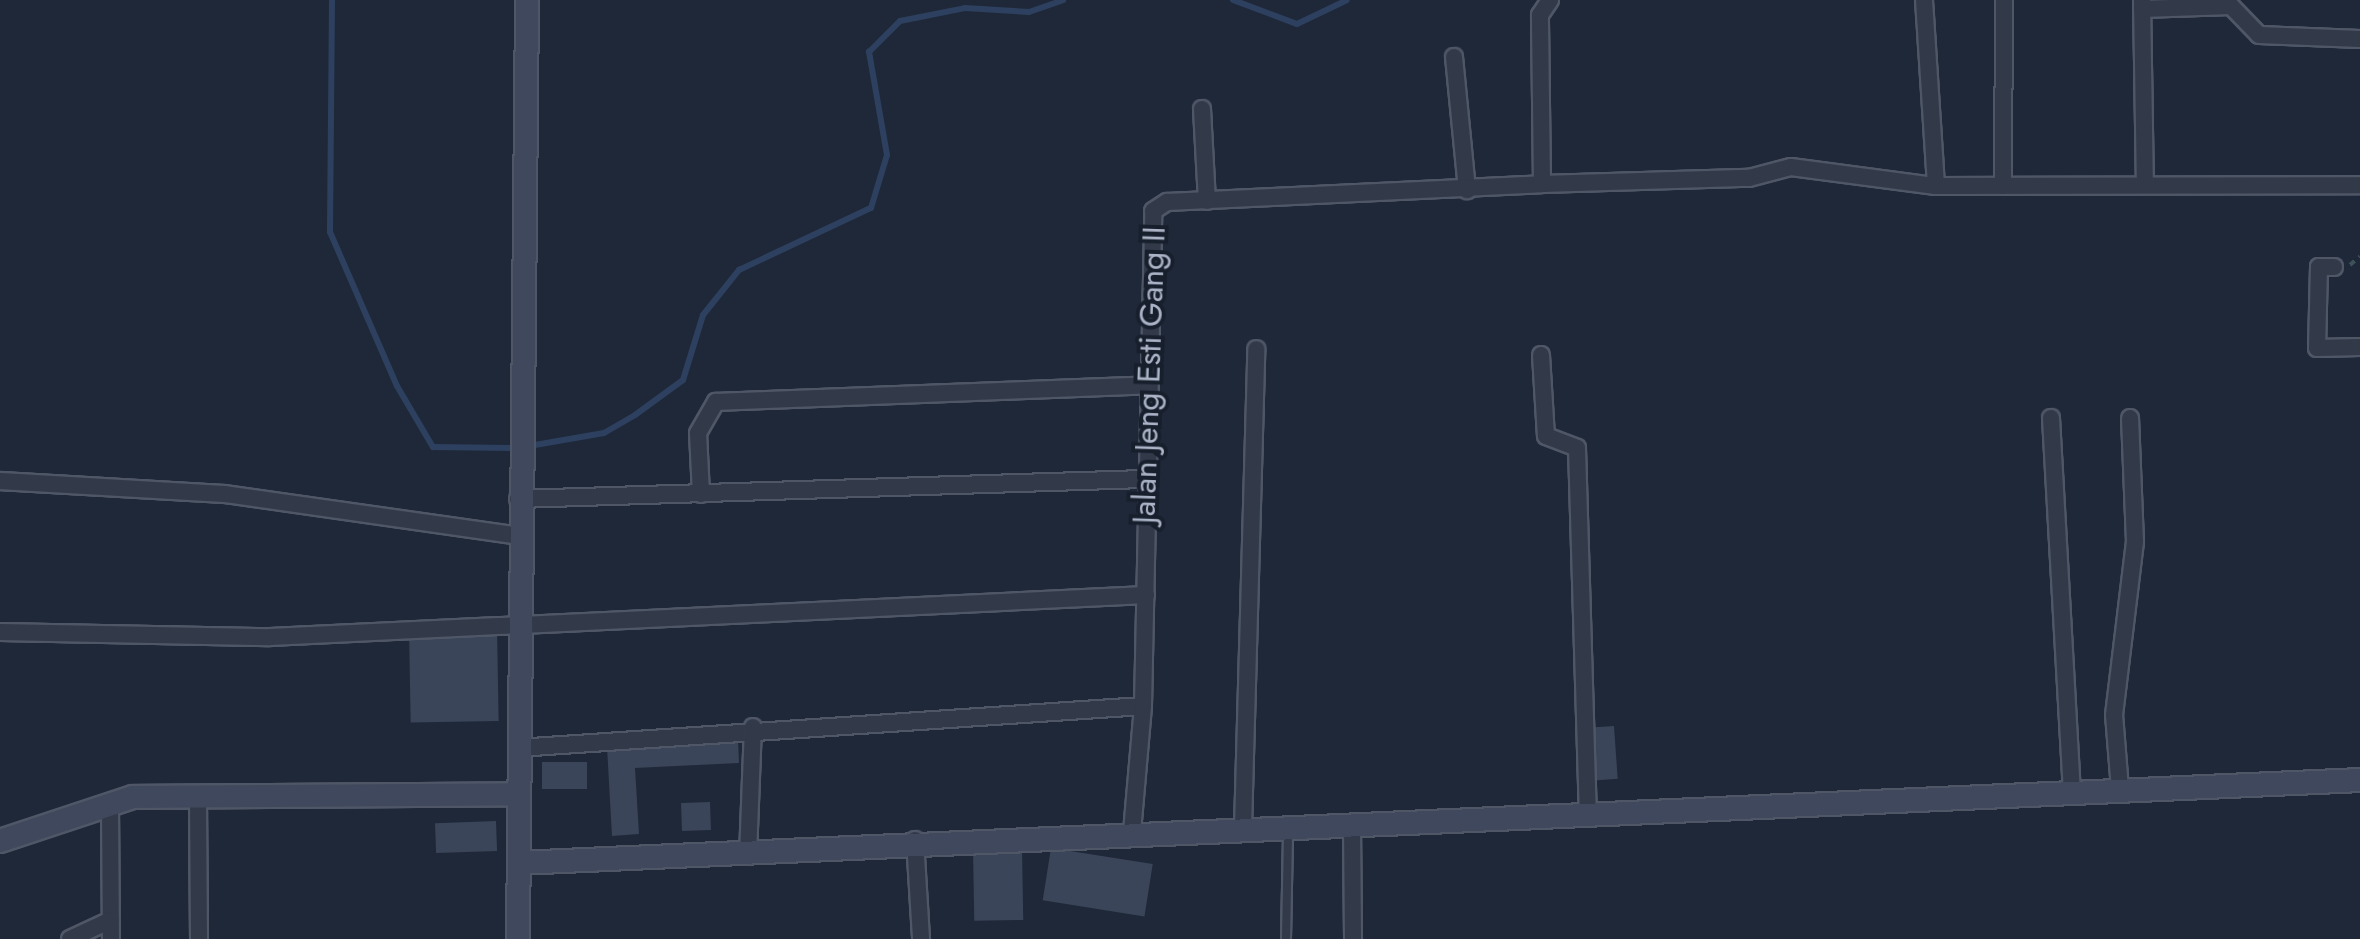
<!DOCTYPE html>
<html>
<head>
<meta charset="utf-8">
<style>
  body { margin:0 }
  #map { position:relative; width:2360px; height:939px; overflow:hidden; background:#1e2838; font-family:Jost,sans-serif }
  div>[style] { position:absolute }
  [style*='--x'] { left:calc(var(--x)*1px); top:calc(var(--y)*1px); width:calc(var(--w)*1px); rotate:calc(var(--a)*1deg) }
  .stream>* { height:6px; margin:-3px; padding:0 3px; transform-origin:3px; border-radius:3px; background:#2e405f }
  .building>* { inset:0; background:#3a4559; transform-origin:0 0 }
  .path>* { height:4px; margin-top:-2px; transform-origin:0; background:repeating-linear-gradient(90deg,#3d5257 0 6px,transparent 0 12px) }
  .roads { filter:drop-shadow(2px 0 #4f5767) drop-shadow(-2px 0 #4f5767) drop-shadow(0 2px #4f5767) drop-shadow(0 -2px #4f5767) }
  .lane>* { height:8px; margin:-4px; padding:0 4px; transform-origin:4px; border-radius:4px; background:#323a49 }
  .street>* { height:16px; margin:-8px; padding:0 8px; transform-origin:8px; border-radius:8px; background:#323a49 }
  .secondary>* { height:22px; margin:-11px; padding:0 11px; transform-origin:11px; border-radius:11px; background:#3f485c }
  span { translate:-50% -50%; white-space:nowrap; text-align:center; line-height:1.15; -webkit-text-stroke:8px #171f2d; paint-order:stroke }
  .street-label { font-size:32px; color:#abb4c6 }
</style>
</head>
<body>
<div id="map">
  <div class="stream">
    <i style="--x:332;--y:0;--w:232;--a:90.5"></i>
    <i style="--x:330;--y:232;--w:168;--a:66.5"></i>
    <i style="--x:397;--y:386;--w:71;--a:59.5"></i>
    <i style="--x:433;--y:447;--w:85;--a:0.7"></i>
    <i style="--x:1233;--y:0;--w:68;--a:20.6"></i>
    <i style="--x:1297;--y:24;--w:55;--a:-25.6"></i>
    <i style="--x:529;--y:446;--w:76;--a:-9.8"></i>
    <i style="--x:604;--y:433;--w:36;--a:-30"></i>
    <i style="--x:635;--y:415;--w:59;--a:-36.1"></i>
    <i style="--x:683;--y:380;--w:68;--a:-72.9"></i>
    <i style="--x:703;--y:315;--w:58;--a:-51.3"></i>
    <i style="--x:739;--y:270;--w:146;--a:-25.2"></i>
    <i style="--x:871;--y:208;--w:55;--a:-73.2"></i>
    <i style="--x:887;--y:155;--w:105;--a:-99.9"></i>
    <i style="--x:869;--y:52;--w:44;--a:-45"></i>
    <i style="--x:900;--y:21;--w:66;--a:-11.3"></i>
    <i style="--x:965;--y:8;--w:64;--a:3.6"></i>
    <i style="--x:1029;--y:12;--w:36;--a:-19"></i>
  </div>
  <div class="building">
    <i style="left:497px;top:627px;width:94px;height:88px;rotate:89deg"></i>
    <i style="left:1614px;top:726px;width:53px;height:23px;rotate:86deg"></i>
    <i style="clip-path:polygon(738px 739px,739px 763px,635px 768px,639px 834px,612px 836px,607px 747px)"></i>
    <i style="left:587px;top:762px;width:27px;height:45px;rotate:90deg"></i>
    <i style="left:710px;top:802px;width:28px;height:29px;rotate:88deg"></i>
    <i style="left:496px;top:821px;width:30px;height:61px;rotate:88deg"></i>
    <i style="left:1022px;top:848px;width:72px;height:49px;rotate:89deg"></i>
    <i style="left:1051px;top:848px;width:103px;height:53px;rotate:9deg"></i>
  </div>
  <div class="path">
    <i style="--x:2350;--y:265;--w:13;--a:-42"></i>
  </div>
  <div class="roads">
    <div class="lane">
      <i style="--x:1286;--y:939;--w:108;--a:-88.9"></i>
    </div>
    <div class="street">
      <i style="--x:1924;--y:0;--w:186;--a:86.3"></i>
      <i style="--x:1936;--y:186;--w:424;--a:-0.1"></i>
      <i style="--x:2142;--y:0;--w:185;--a:89.1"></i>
      <i style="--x:2142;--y:9;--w:89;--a:-1.9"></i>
      <i style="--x:2231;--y:6;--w:40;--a:46"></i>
      <i style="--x:2259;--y:35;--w:101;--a:2.3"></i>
      <i style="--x:1454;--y:57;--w:134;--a:84.4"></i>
      <i style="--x:1202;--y:109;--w:92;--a:86.9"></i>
      <i style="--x:1542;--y:184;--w:207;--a:-1.7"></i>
      <i style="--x:1749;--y:178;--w:43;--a:-14.7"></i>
      <i style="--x:1791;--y:167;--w:146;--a:7.5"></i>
      <i style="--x:2003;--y:186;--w:186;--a:-89.7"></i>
      <i style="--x:2334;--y:267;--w:15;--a:180"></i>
      <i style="--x:2319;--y:267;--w:81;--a:91.4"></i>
      <i style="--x:2317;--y:348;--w:43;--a:-1.3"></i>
      <i style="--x:1541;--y:355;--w:81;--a:86.5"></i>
      <i style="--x:1546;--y:436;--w:33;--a:21"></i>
      <i style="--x:1577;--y:448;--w:364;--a:88.3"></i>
      <i style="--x:2051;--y:418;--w:374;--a:86.8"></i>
      <i style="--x:0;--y:481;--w:225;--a:3.3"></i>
      <i style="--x:225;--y:494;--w:299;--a:8.1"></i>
      <i style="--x:701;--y:494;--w:61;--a:-92.8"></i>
      <i style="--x:698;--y:433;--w:36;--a:-60"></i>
      <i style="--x:716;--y:402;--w:433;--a:-2.2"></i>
      <i style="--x:518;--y:499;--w:625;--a:-1.83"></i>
      <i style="--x:0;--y:632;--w:270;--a:1.1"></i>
      <i style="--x:270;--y:637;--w:877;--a:-2.74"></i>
      <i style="--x:517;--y:748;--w:627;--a:-3.84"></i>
      <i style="--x:2120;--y:789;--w:74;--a:-94.6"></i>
      <i style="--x:2114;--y:715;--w:174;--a:-83.1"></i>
      <i style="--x:2135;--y:542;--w:124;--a:-92.3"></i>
      <i style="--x:198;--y:797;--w:142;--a:89.6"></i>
      <i style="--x:110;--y:804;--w:135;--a:89.6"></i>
      <i style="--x:1352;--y:824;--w:115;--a:89.5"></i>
      <i style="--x:1243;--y:828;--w:479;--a:-88.4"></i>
      <i style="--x:1132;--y:832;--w:126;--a:-85"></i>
      <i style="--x:1143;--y:706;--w:495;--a:-88.8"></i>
      <i style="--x:1153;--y:211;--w:17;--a:-33"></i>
      <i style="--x:1167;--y:202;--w:375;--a:-2.7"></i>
      <i style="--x:1542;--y:184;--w:169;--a:-90.7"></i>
      <i style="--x:1540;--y:15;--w:18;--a:-56"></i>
      <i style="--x:915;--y:840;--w:99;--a:86.5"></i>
      <i style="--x:748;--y:856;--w:129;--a:-87.8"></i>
      <i style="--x:70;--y:939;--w:45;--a:-24.9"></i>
    </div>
    <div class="secondary">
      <i style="--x:0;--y:841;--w:140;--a:-18.3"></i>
      <i style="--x:133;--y:797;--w:384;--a:-0.4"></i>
      <i style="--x:519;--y:863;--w:1843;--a:-2.58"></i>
      <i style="--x:518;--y:939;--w:939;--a:-89.45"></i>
    </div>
  </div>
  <div class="street-label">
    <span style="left:1149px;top:375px;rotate:-88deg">Jalan Jeng Esti Gang II</span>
  </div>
</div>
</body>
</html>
